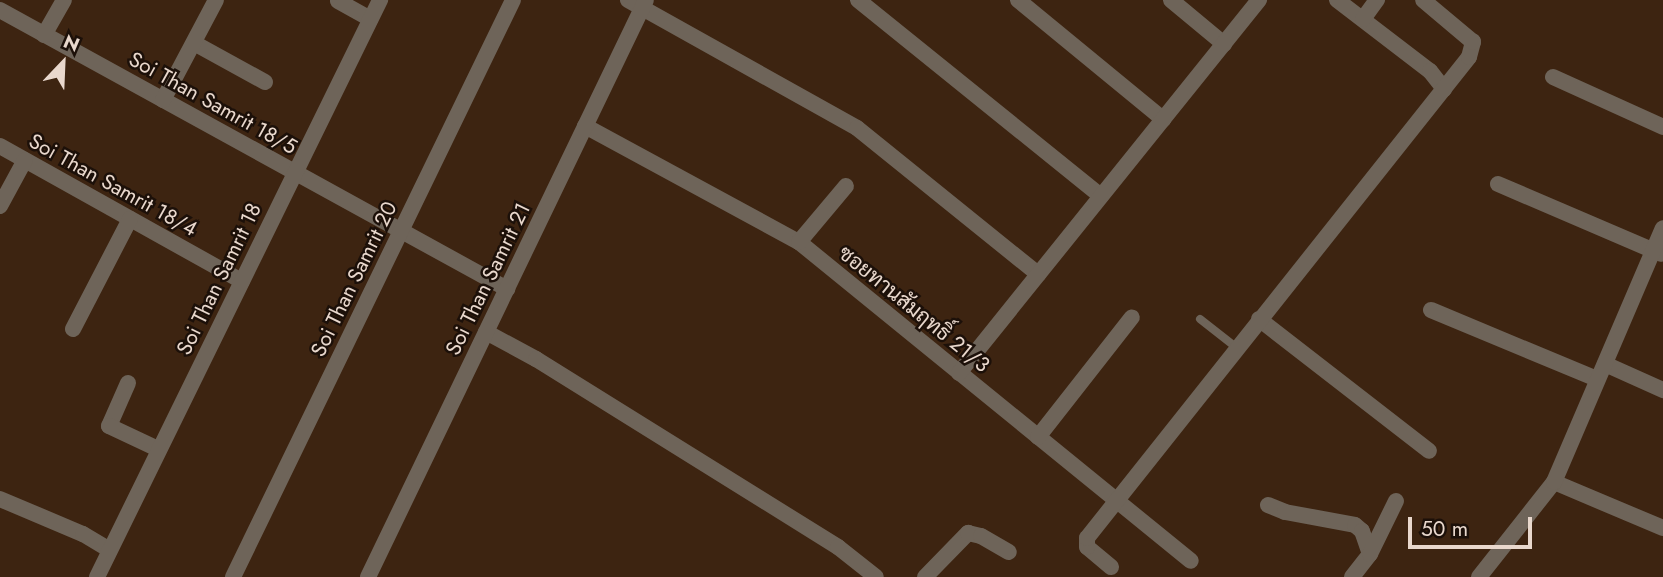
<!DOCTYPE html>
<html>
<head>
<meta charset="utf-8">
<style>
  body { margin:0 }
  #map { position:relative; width:1663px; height:577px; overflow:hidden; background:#3d2411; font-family:Jost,Sarabun,sans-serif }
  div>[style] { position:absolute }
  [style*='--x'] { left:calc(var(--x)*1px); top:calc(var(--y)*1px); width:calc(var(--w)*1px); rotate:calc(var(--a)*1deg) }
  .service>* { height:8px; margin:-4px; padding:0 4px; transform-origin:4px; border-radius:4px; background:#6e6459 }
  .minor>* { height:16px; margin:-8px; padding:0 8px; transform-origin:8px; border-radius:8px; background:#6e6459 }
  span { translate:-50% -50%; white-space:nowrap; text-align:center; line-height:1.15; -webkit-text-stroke:5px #1c1009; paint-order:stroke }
  .street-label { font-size:21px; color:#e9d8cd }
  .north { position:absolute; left:28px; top:28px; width:70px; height:70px; -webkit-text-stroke:5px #1c1009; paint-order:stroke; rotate:23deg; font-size:19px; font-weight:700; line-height:28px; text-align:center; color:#e9d8cd }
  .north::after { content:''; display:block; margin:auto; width:24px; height:32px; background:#e9d8cd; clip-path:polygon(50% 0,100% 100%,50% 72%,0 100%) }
  .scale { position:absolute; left:1408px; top:517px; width:124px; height:32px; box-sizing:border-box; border:4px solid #e9d8cd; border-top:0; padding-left:9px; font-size:21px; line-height:24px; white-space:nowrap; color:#e9d8cd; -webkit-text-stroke:5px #1c1009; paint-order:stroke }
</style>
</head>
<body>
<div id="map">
  <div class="service">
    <i style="--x:1200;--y:319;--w:47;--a:38.1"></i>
  </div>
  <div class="minor">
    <i style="--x:628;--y:0;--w:262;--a:29.2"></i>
    <i style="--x:857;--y:128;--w:233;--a:38.9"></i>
    <i style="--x:858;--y:0;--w:312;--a:38.9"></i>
    <i style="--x:1018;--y:0;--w:188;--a:39.4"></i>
    <i style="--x:1171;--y:0;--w:69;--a:39.7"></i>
    <i style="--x:1337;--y:0;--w:117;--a:37.4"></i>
    <i style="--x:1430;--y:71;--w:23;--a:52"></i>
    <i style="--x:338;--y:1;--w:37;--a:29"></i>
    <i style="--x:0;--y:10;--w:579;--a:28.82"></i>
    <i style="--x:1363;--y:19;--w:24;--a:-54"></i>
    <i style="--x:44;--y:35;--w:40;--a:-60.3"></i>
    <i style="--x:194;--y:43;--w:81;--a:28.8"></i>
    <i style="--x:1553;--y:77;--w:121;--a:24.4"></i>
    <i style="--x:163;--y:100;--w:113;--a:-62.1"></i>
    <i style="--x:585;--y:126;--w:243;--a:28.5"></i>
    <i style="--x:799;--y:242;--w:505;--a:39.14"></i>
    <i style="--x:0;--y:146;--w:277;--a:29.2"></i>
    <i style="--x:1498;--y:184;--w:177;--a:23.2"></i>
    <i style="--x:0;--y:206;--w:52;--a:-61.5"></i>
    <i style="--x:799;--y:242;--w:73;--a:-50"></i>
    <i style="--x:1431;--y:310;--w:180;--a:22.6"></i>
    <i style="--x:1259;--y:319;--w:215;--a:37.8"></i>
    <i style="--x:73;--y:329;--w:124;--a:-62.6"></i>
    <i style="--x:486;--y:332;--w:57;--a:28.4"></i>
    <i style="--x:536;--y:359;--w:356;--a:31.9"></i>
    <i style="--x:838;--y:547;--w:48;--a:38.3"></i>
    <i style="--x:1605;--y:364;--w:64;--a:24.1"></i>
    <i style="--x:959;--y:373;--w:479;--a:-51.2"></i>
    <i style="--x:128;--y:383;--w:47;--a:113.8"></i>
    <i style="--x:109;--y:426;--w:54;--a:25.1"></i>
    <i style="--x:1038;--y:437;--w:152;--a:-51.9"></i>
    <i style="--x:1554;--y:482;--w:118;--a:22.9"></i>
    <i style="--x:0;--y:499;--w:90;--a:22.9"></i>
    <i style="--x:83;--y:534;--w:31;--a:31"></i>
    <i style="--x:1268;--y:505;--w:18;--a:22"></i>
    <i style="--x:1285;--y:512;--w:71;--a:10.5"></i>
    <i style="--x:1355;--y:525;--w:9;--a:41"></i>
    <i style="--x:1362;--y:531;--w:24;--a:71"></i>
    <i style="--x:1111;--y:567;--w:31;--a:-140"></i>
    <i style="--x:1087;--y:547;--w:9;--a:-90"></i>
    <i style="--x:1087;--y:538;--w:614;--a:-51.54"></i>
    <i style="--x:1469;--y:57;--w:16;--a:-75"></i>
    <i style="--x:1473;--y:42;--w:65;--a:-140"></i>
    <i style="--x:97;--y:577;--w:643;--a:-63.87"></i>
    <i style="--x:233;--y:577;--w:641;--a:-64.11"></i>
    <i style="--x:368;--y:577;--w:640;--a:-64.28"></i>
    <i style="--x:925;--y:577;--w:62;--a:-45.7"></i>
    <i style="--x:968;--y:533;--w:13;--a:13"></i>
    <i style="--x:981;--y:536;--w:32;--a:30"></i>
    <i style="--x:1352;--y:577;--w:29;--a:-52"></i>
    <i style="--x:1370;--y:554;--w:59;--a:-63.9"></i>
    <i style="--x:1479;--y:577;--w:121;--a:-51.7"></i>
    <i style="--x:1554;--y:482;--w:276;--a:-66.8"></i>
  </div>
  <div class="street-label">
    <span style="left:213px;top:103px;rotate:29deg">Soi Than Samrit 18/5</span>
    <span style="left:113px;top:185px;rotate:29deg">Soi Than Samrit 18/4</span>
    <span style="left:219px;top:279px;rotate:-64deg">Soi Than Samrit 18</span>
    <span style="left:354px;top:279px;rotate:-64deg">Soi Than Samrit 20</span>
    <span style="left:488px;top:279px;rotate:-64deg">Soi Than Samrit 21</span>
    <span style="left:914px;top:309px;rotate:39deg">ซอยทานสัมฤทธิ์ 21/3</span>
  </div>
  <div class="north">N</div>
  <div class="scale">50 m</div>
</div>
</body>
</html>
